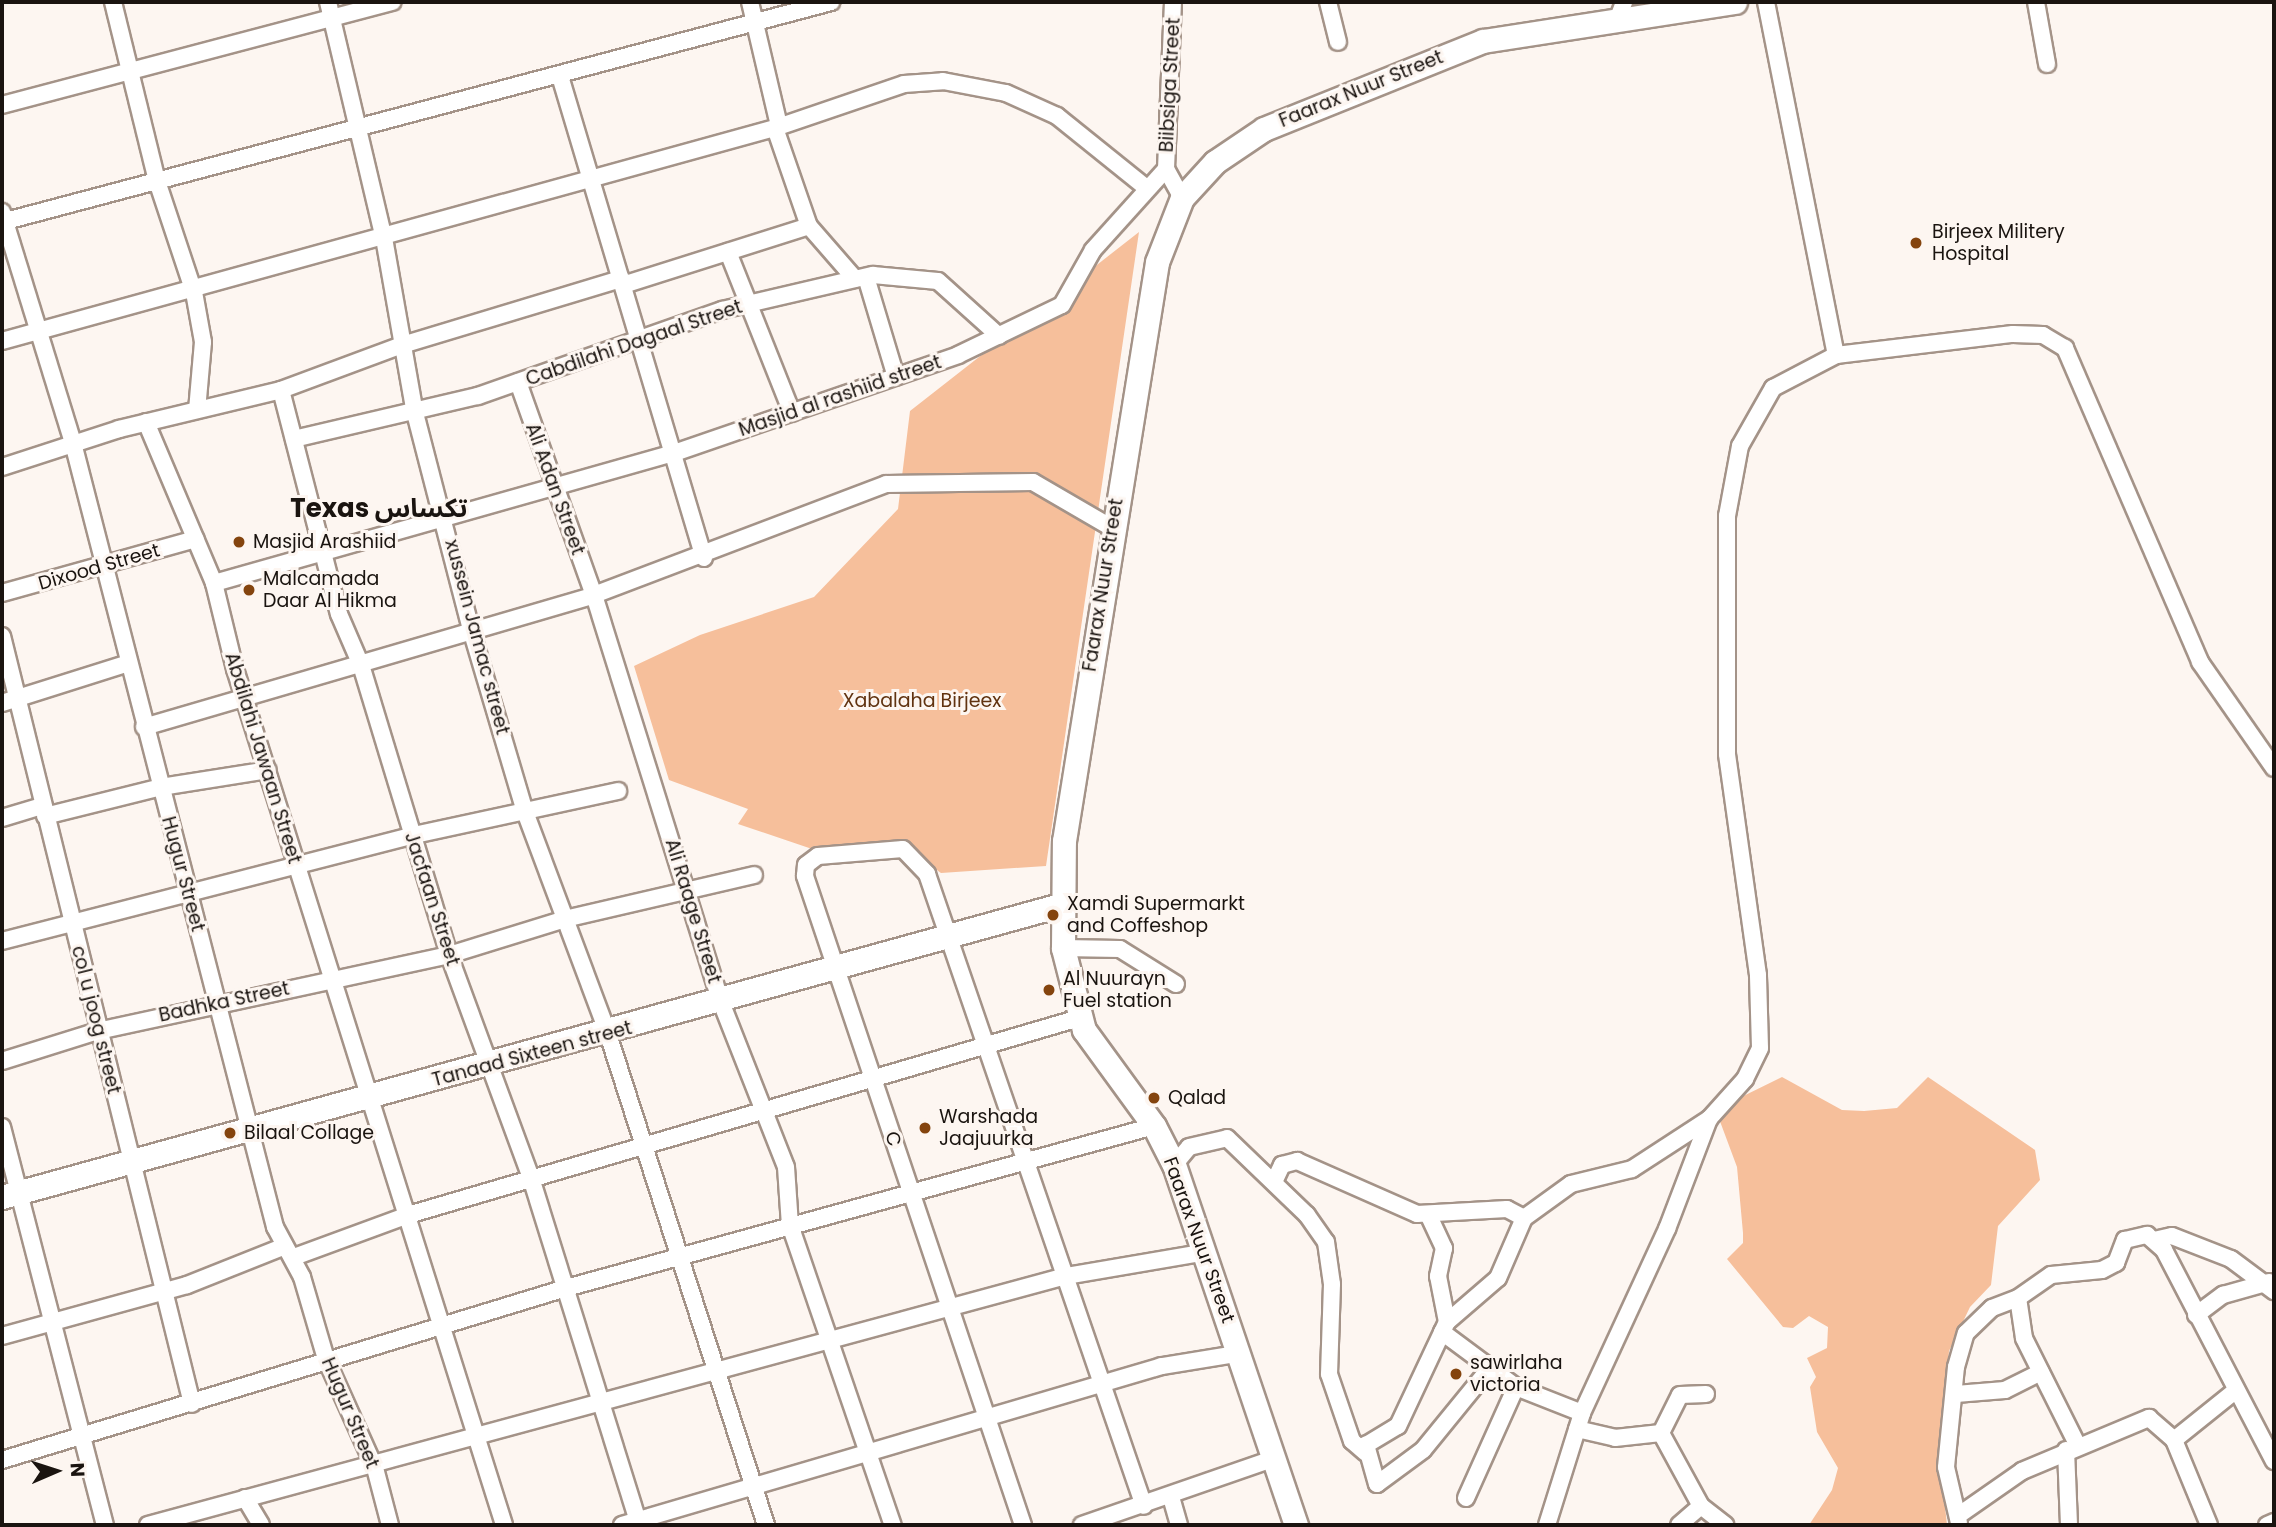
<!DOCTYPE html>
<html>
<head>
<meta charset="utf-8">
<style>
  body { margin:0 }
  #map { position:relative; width:2276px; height:1527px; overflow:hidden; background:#fdf6f1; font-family:Poppins,"Noto Sans Arabic",sans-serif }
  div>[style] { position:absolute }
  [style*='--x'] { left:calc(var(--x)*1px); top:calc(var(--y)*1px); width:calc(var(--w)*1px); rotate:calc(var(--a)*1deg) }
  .green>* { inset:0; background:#f6bf9b }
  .roads { filter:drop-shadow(2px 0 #a49388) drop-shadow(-2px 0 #a49388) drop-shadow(0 2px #a49388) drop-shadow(0 -2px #a49388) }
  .street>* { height:16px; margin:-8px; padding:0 8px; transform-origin:8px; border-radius:8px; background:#fff }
  .secondary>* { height:23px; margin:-11.5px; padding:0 11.5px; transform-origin:11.5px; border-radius:11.5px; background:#fff }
  .dots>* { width:19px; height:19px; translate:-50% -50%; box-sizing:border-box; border:4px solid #fdf6f1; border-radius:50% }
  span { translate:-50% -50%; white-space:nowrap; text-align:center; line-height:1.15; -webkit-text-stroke:6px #fdf6f1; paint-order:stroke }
  .street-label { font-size:19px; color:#1a1410 }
  .poi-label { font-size:19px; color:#1a1410 }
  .left { translate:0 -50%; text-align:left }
  .park-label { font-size:19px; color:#613310 }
  .district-label { font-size:26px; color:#1a1410; font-weight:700 }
  .frame { position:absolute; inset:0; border:4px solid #1a1410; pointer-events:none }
  .north { position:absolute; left:21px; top:1436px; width:70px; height:70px; -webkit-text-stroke:5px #fdf6f1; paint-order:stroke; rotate:87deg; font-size:19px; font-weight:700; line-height:28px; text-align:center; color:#1a1410 }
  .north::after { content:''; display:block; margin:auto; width:24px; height:32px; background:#1a1410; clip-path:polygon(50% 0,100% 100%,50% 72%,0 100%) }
</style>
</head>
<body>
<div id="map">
  <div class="green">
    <i style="clip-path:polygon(1139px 232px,1046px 866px,941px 873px,910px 851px,815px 850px,738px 824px,748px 809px,669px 780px,634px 666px,700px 635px,814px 597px,898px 509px,910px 411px)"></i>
    <i style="clip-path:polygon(1782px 1077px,1842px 1110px,1864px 1111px,1897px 1108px,1928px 1077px,2035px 1150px,2040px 1180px,1998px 1226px,1991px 1285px,1970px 1307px,1949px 1351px,1940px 1460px,1947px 1525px,1809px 1525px,1832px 1490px,1838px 1468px,1817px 1432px,1810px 1387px,1816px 1377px,1807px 1358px,1827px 1348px,1828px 1327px,1809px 1316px,1793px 1328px,1783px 1327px,1727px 1259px,1743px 1243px,1743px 1233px,1737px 1167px,1718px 1116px,1723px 1106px)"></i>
  </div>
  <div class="roads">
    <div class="street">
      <i style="--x:113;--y:2;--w:184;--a:76.2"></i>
      <i style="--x:157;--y:181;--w:117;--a:71.6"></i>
      <i style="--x:194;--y:292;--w:51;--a:79.8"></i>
      <i style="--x:203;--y:342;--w:68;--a:95"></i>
      <i style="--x:328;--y:2;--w:243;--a:76.7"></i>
      <i style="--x:384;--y:238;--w:174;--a:80"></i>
      <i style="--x:414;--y:409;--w:231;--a:75.5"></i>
      <i style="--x:472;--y:633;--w:184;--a:73.5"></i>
      <i style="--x:524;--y:809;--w:240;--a:69.5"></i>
      <i style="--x:608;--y:1034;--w:516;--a:72.16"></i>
      <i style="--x:750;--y:2;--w:127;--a:76.8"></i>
      <i style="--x:1328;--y:2;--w:41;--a:76"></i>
      <i style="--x:1766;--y:2;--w:360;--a:78.8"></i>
      <i style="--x:2036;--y:2;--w:63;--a:79.9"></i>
      <i style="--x:1618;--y:18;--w:17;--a:-69"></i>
      <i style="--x:560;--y:76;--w:503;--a:73.37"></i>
      <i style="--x:2;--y:105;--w:404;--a:-14.8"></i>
      <i style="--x:775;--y:128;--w:104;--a:70.9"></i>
      <i style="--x:809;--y:226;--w:70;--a:49"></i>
      <i style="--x:1166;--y:169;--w:167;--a:-87.6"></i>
      <i style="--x:1166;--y:169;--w:33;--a:61"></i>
      <i style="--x:2;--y:212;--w:242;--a:72.9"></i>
      <i style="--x:73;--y:443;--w:810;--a:75.55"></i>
      <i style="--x:275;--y:1227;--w:57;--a:61.6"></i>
      <i style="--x:302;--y:1277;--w:85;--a:73.7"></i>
      <i style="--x:326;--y:1359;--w:120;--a:65.8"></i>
      <i style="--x:375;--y:1468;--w:59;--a:75.3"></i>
      <i style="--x:2;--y:222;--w:858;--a:-14.86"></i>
      <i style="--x:728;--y:252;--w:173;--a:68.3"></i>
      <i style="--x:866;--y:277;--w:104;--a:73.3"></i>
      <i style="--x:623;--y:285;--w:195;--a:-17.6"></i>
      <i style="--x:2;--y:341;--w:802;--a:-15.41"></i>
      <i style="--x:775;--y:128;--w:136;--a:-18.8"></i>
      <i style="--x:904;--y:84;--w:39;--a:-4"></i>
      <i style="--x:943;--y:81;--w:64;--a:10.8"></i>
      <i style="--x:1006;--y:93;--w:56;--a:24.3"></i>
      <i style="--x:1057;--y:116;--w:112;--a:38.8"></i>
      <i style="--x:518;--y:382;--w:226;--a:70.4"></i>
      <i style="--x:594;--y:595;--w:426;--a:72.7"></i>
      <i style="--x:721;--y:1002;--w:177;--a:68.5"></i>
      <i style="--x:786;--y:1167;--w:58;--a:86.1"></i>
      <i style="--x:790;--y:1225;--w:317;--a:71.1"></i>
      <i style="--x:281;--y:390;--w:231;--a:75.5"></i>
      <i style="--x:339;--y:614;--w:56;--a:66.7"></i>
      <i style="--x:361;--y:665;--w:303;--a:73.1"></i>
      <i style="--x:449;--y:955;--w:241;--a:69.8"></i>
      <i style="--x:532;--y:1181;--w:360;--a:72.7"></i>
      <i style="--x:146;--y:422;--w:175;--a:67.1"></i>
      <i style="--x:214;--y:583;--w:89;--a:76.3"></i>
      <i style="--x:235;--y:669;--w:897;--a:72.55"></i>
      <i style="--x:294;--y:439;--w:189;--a:-13.2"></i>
      <i style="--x:478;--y:396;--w:259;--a:-19.4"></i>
      <i style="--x:722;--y:310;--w:155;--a:-13.1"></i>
      <i style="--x:873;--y:275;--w:65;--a:5.3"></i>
      <i style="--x:938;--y:281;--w:82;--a:42"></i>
      <i style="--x:2;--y:467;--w:123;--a:-18"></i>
      <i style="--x:119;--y:429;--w:167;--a:-13.5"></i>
      <i style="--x:281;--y:390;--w:129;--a:-20.4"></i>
      <i style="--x:402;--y:345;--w:229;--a:-16.8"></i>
      <i style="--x:214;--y:583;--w:481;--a:-15.8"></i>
      <i style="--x:677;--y:452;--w:297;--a:-19"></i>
      <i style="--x:958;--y:355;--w:115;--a:-25.7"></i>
      <i style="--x:1062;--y:305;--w:63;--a:-60.6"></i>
      <i style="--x:1093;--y:250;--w:109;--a:-48"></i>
      <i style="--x:2;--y:593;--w:201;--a:-15.6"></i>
      <i style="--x:2;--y:636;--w:791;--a:76.1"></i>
      <i style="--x:2;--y:703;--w:130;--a:-17.5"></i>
      <i style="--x:144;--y:727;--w:469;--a:-16.3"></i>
      <i style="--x:594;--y:595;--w:312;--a:-20.8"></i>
      <i style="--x:886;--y:484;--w:147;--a:-0.8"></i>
      <i style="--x:1033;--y:482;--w:91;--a:30.2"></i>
      <i style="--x:45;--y:816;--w:120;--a:-14"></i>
      <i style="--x:161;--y:787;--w:108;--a:-9"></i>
      <i style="--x:2;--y:818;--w:42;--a:-16.7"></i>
      <i style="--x:2;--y:941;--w:421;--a:-14.4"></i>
      <i style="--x:410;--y:836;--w:213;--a:-12.2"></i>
      <i style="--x:1063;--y:948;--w:57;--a:1"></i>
      <i style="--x:1120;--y:949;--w:66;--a:32"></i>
      <i style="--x:2;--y:1061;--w:101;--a:-17.4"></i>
      <i style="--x:98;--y:1031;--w:359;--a:-12.2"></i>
      <i style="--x:449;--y:955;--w:121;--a:-17.2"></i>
      <i style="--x:565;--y:919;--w:194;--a:-13.1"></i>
      <i style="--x:2;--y:1127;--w:411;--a:75.5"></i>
      <i style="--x:1174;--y:1165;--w:23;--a:-50"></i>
      <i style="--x:1189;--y:1147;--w:39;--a:-13"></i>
      <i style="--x:1227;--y:1138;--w:111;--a:43.9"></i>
      <i style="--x:1307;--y:1215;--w:33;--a:55"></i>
      <i style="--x:1326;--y:1242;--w:42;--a:81.9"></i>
      <i style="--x:1332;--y:1284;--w:90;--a:91.9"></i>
      <i style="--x:1329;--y:1374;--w:71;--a:71.1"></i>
      <i style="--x:1352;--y:1441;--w:18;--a:41"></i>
      <i style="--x:1274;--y:1182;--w:19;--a:-65"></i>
      <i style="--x:1282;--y:1165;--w:16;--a:-15"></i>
      <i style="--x:1297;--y:1161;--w:131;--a:23.8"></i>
      <i style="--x:1417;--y:1214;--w:90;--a:-3.2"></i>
      <i style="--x:1507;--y:1209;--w:19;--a:28"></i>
      <i style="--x:1428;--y:1214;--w:38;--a:65"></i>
      <i style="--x:1444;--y:1248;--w:29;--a:102"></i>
      <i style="--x:1438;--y:1276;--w:47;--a:78.9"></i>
      <i style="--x:2154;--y:1240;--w:18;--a:-13"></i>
      <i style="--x:2172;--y:1236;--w:63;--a:21.3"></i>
      <i style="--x:2231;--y:1259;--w:54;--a:36.7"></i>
      <i style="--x:294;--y:1257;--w:121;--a:-20.2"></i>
      <i style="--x:408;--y:1215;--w:699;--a:-16.36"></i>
      <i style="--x:2196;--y:1315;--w:34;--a:-37"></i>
      <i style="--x:2223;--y:1295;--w:48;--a:-15.8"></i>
      <i style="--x:1442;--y:1332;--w:92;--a:36.6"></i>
      <i style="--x:1516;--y:1387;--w:71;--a:21.5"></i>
      <i style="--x:2;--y:1336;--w:192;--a:-15.4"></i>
      <i style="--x:187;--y:1285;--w:105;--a:-21.7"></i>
      <i style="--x:1489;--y:1369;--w:104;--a:129.2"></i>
      <i style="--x:1423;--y:1450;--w:57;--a:143.5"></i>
      <i style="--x:1377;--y:1484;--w:41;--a:-105.8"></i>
      <i style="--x:1366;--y:1445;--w:37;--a:-31"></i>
      <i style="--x:1398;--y:1426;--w:115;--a:-64.8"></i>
      <i style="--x:1447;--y:1322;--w:67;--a:-40.8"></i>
      <i style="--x:1498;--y:1278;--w:65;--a:-66.6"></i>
      <i style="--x:1524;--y:1218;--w:58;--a:-35.9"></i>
      <i style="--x:1571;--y:1184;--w:63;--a:-13.8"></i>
      <i style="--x:1632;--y:1169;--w:92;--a:-33"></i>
      <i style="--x:1956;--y:1394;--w:49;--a:-4.7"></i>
      <i style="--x:2005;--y:1390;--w:40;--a:-26.6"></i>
      <i style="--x:1577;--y:1429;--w:39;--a:13"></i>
      <i style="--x:1615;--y:1438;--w:46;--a:-6.2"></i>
      <i style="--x:1661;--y:1433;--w:83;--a:61.3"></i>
      <i style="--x:1701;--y:1506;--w:31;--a:38"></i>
      <i style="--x:1661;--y:1433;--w:42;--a:-63.4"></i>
      <i style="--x:1680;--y:1395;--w:26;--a:-2"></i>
      <i style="--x:2174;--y:1440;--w:77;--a:-38.7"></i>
      <i style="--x:2078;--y:1446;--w:121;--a:-116.6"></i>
      <i style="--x:2024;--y:1338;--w:40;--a:-98.5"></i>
      <i style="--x:2018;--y:1298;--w:40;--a:-34.9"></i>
      <i style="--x:2051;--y:1275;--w:51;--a:-5.6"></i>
      <i style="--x:2102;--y:1270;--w:16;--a:-27"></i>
      <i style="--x:2116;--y:1263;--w:25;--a:-69"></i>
      <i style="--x:2125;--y:1240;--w:23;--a:-13"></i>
      <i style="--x:2147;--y:1235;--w:23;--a:41"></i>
      <i style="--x:2164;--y:1250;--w:238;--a:62.5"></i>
      <i style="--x:2066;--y:1450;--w:75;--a:87.7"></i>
      <i style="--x:2;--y:1460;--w:590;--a:-16.96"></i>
      <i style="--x:566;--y:1288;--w:610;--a:-15.4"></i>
      <i style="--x:1171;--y:1497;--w:29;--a:74"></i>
      <i style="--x:245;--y:1498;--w:31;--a:59"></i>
      <i style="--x:1466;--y:1498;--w:122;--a:-65.8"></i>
      <i style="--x:1959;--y:1515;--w:77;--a:-34.9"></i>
      <i style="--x:2022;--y:1471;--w:138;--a:-22.7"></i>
      <i style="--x:2149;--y:1418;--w:33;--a:41"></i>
      <i style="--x:2174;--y:1440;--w:92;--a:67.6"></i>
      <i style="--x:1959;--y:1523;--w:57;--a:-103.1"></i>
      <i style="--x:1946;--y:1467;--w:100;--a:-84.3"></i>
      <i style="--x:1956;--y:1367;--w:35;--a:-74"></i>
      <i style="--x:1966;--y:1333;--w:36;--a:-44"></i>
      <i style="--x:1992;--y:1308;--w:28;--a:-21"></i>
      <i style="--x:148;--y:1525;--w:951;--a:-15.18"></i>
      <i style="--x:1066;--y:1276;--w:137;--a:-9.7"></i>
      <i style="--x:622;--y:1525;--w:563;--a:-16.41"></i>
      <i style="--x:1162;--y:1366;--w:80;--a:-9.3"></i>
      <i style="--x:1023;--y:1525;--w:685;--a:-108.57"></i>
      <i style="--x:805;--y:876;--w:11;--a:-85"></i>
      <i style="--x:806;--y:865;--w:15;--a:-37"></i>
      <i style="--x:818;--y:856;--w:85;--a:-4.7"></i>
      <i style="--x:903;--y:849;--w:35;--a:46"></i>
      <i style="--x:927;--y:874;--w:668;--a:71.05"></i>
      <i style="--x:1082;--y:1525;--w:202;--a:-19.1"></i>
      <i style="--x:1547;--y:1525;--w:117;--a:-72.6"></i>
      <i style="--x:1582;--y:1413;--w:203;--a:-65.2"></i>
      <i style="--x:1667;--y:1229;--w:118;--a:-69.1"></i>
      <i style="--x:1709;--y:1119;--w:54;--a:-48"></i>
      <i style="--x:1745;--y:1079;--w:34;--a:-64"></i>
      <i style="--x:1760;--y:1048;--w:73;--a:-91.6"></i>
      <i style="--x:1758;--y:975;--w:223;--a:-98"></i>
      <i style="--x:1727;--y:754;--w:238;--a:-90"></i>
      <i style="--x:1727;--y:516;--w:71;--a:-79.5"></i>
      <i style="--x:1740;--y:446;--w:67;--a:-60.4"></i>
      <i style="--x:1773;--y:388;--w:71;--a:-27.6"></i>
      <i style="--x:1836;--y:355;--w:178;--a:-6.8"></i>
      <i style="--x:2013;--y:334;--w:30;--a:2"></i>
      <i style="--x:2043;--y:335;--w:26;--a:31"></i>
      <i style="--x:2065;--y:348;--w:342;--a:66.7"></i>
      <i style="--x:2200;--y:662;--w:129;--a:55.1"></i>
      <i style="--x:1679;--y:1525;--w:29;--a:-41"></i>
      <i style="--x:2267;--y:1525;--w:8;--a:-23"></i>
    </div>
    <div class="secondary">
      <i style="--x:2;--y:1197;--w:1098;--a:-15.43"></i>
      <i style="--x:1296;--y:1525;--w:380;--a:-108.7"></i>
      <i style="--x:1174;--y:1165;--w:44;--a:-117.1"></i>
      <i style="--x:1154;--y:1126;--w:119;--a:-126.1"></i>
      <i style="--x:1084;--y:1030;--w:85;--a:-104.4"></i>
      <i style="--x:1063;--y:948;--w:107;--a:-89.5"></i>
      <i style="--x:1064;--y:841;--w:586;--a:-80.87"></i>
      <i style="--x:1157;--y:262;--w:69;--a:-68.7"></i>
      <i style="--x:1182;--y:198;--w:49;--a:-47.5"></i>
      <i style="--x:1215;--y:162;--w:59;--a:-34"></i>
      <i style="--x:1264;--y:129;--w:236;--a:-21.9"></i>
      <i style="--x:1483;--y:41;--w:255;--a:-8.8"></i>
    </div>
  </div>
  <div class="dots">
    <i style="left:1916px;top:243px;background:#84440e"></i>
    <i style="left:239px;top:542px;background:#84440e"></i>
    <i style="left:249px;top:590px;background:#84440e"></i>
    <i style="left:1053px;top:915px;background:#84440e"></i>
    <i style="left:1049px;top:990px;background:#84440e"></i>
    <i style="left:1154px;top:1098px;background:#84440e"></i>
    <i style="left:925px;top:1128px;background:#84440e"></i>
    <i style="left:230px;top:1133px;background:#84440e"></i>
    <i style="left:1456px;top:1374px;background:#84440e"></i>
  </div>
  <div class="street-label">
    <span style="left:1170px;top:85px;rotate:-87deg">Biibsiga Street</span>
    <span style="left:1361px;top:89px;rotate:-22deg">Faarax Nuur Street</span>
    <span style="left:634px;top:343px;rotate:-19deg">Cabdilahi Dagaal Street</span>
    <span style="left:840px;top:396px;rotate:-19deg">Masjid al rashiid street</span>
    <span style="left:555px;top:489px;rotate:70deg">Ali Adan Street</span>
    <span style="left:99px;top:567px;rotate:-16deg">Dixood Street</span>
    <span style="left:1103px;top:585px;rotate:-81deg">Faarax Nuur Street</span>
    <span style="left:477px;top:637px;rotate:75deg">xussein Jamac street</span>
    <span style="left:263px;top:758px;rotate:73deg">Abdilahi Jawaan Street</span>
    <span style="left:183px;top:874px;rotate:75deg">Hugur Street</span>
    <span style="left:432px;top:899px;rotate:72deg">Jacfaan Street</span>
    <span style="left:693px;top:911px;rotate:73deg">Ali Raage Street</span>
    <span style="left:224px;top:1002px;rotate:-12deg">Badhka Street</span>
    <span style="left:96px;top:1020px;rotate:76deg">col u joog street</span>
    <span style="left:532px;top:1054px;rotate:-15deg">Tanaad Sixteen street</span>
    <span style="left:893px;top:1139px;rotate:75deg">C</span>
    <span style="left:1199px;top:1240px;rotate:70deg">Faarax Nuur Street</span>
    <span style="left:350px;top:1413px;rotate:67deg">Hugur Street</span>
  </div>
  <div class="poi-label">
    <span class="left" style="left:1932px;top:243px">Birjeex Militery<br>Hospital</span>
    <span class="left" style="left:253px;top:542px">Masjid Arashiid</span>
    <span class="left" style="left:263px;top:590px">Malcamada<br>Daar Al Hikma</span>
    <span class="left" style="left:1067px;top:915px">Xamdi Supermarkt<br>and Coffeshop</span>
    <span class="left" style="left:1063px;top:990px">Al Nuurayn<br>Fuel station</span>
    <span class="left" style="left:1168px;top:1098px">Qalad</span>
    <span class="left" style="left:939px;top:1128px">Warshada<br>Jaajuurka</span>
    <span class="left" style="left:244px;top:1133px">Bilaal Collage</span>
    <span class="left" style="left:1470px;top:1374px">sawirlaha<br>victoria</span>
  </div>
  <div class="park-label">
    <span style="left:922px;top:701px">Xabalaha Birjeex</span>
  </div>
  <div class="district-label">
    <span style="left:379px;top:509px">Texas تكساس</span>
  </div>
  <div class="frame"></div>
  <div class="north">N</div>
</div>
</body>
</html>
